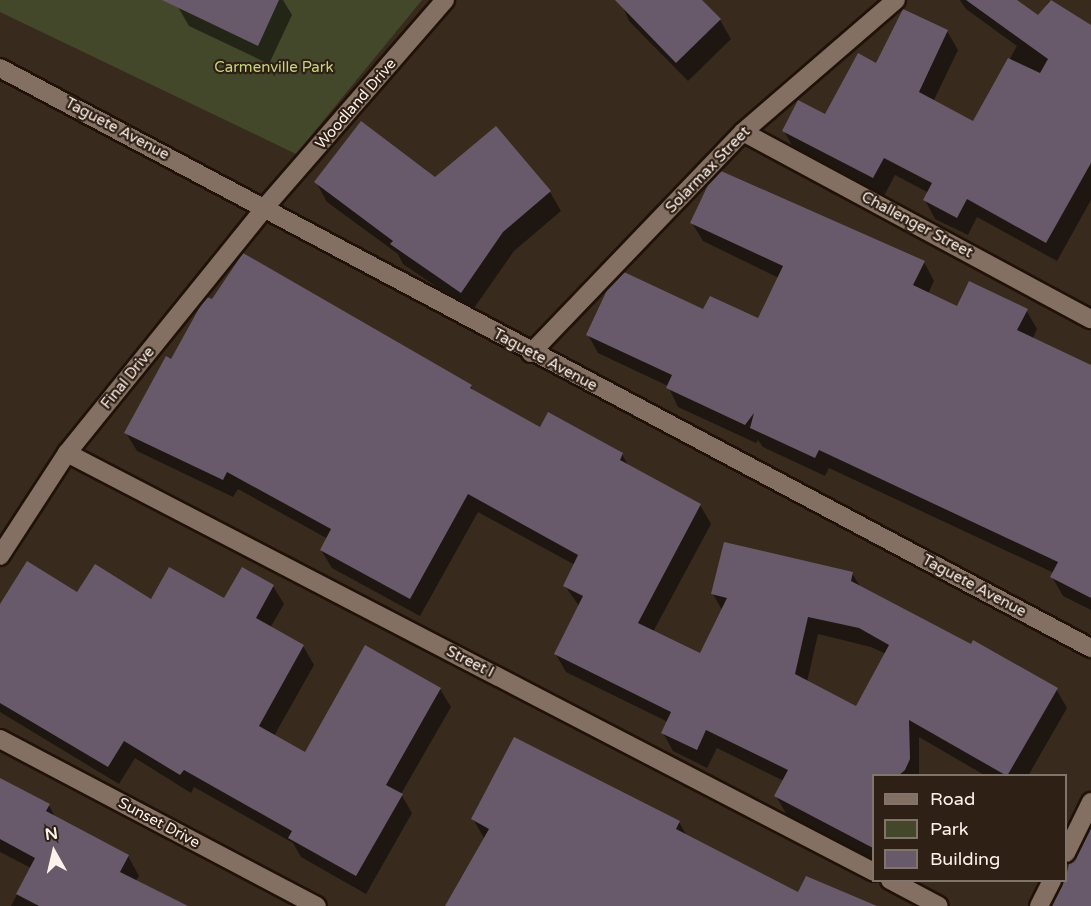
<!DOCTYPE html>
<html>
<head>
<meta charset="utf-8">
<style>
  body { margin:0 }
  #map { position:relative; width:1091px; height:906px; overflow:hidden; background:#392a1e; font-family:"Varela Round",sans-serif }
  div>[style] { position:absolute }
  [style*='--x'] { left:calc(var(--x)*1px); top:calc(var(--y)*1px); width:calc(var(--w)*1px); rotate:calc(var(--a)*1deg) }
  .green>* { inset:0; background:#43482a }
  .shadow>* { inset:0; background:#0007 }
  .building>* { inset:0; background:#685a6a }
  .roads { filter:drop-shadow(2px 0 #201208) drop-shadow(-2px 0 #201208) drop-shadow(0 2px #201208) drop-shadow(0 -2px #201208) }
  .street>* { height:18px; margin:-9px; padding:0 9px; transform-origin:9px; border-radius:9px; background:#837063 }
  .secondary>* { height:18px; margin:-9px; padding:0 9px; transform-origin:9px; border-radius:9px; background:#837063 }
  span { translate:-50% -50%; white-space:nowrap; text-align:center; line-height:1.15; -webkit-text-stroke:4.5px #2f2015; paint-order:stroke }
  .park-label { font-size:15px; color:#c5d47f }
  .street-label { font-size:15px; color:#fdf2eb }
  .legend { position:absolute; left:872px; top:774px; width:195px; height:108px; box-sizing:border-box; background:#2f2015; border:2px solid #81746b; margin:0; padding:8px 10px; list-style:none; font-size:18px; color:#fdf2eb }
  .legend li { display:flex; align-items:center; gap:12px; height:30px }
  .legend b { width:30px; border:2px solid #81746b }
  .north { position:absolute; left:24px; top:822px; width:60px; height:60px; -webkit-text-stroke:4px #2f2015; paint-order:stroke; rotate:352deg; font-size:16px; font-weight:700; line-height:24px; text-align:center; color:#fdf2eb }
  .north::after { content:''; display:block; margin:auto; width:21px; height:27px; background:#fdf2eb; clip-path:polygon(50% 0,100% 100%,50% 72%,0 100%) }
</style>
</head>
<body>
<div id="map">
  <div class="green">
    <i style="clip-path:polygon(0 0,422px 0,296px 154px,0 12px)"></i>
  </div>
  <div class="shadow">
    <i style="clip-path:polygon(181px 0,283px 0,292px 15px,269px 64px,189px 26px,178px 7px)"></i>
    <i style="clip-path:polygon(620px 0,700px 0,720px 20px,731px 39px,688px 81px,629px 21px)"></i>
    <i style="clip-path:polygon(960px 0,1014px 0,1039px 17px,1049px 1px,1091px 27px,1091px 200px,1057px 261px,977px 217px,968px 235px,935px 219px,925px 200px,929px 193px,895px 175px,884px 196px,794px 149px,784px 131px,826px 116px,877px 65px,947px 31px,958px 50px,933px 102px,974px 123px,1017px 46px,966px 9px)"></i>
    <i style="clip-path:polygon(495px 128px,550px 192px,561px 211px,514px 251px,472px 311px,403px 264px,398px 254px,327px 202px,316px 182px,435px 179px)"></i>
    <i style="clip-path:polygon(692px 223px,924px 262px,934px 281px,928px 294px,958px 308px,1026px 310px,1037px 329px,1033px 338px,1091px 366px,1091px 610px,1063px 596px,1052px 577px,1054px 573px,829px 468px,825px 476px,763px 447px,758px 440px,756px 443px,678px 407px,668px 386px,598px 353px,588px 335px,704px 311px,759px 320px,779px 278px,703px 241px)"></i>
    <i style="clip-path:polygon(evenodd,172px 361px,470px 386px,475px 393px,540px 429px,622px 454px,629px 467px,700px 505px,711px 524px,653px 632px,701px 655px,722px 610px,713px 594px,852px 573px,861px 588px,1056px 689px,1067px 708px,1028px 776px,986px 776px,919px 737px,919px 776px,874px 776px,874px 860px,787px 815px,776px 796px,784px 781px,717px 748px,707px 768px,673px 751px,663px 733px,668px 722px,566px 672px,555px 653px,579px 606px,565px 586px,575px 565px,478px 512px,420px 616px,332px 568px,321px 550px,328px 539px,238px 489px,233px 497px,137px 451px,126px 433px,172px 361px,818px 634px,871px 647px,886px 654px,857px 708px,807px 682px,818px 634px)"></i>
    <i style="clip-path:polygon(273px 586px,284px 604px,270px 628px,303px 646px,314px 665px,274px 736px,306px 754px,440px 689px,451px 707px,401px 794px,412px 813px,366px 894px,301px 857px,293px 843px,194px 787px,191px 793px,135px 758px,119px 784px,0 712px,0 607px,77px 594px,151px 601px,225px 600px)"></i>
    <i style="clip-path:polygon(0 779px,49px 805px,56px 819px,128px 856px,139px 876px,135px 882px,184px 906px,11px 906px,31px 868px,0 852px)"></i>
    <i style="clip-path:polygon(473px 819px,679px 822px,687px 836px,799px 894px,859px 906px,449px 906px,484px 838px)"></i>
  </div>
  <div class="building">
    <i style="clip-path:polygon(162px 0,279px 0,258px 46px)"></i>
    <i style="clip-path:polygon(615px 0,702px 0,721px 19px,676px 63px)"></i>
    <i style="clip-path:polygon(966px 0,1017px 0,1038px 15px,1051px 0,1091px 25px,1091px 163px,1046px 243px,967px 199px,957px 218px,923px 200px,932px 183px,884px 158px,873px 178px,782px 131px,798px 100px,825px 114px,858px 53px,876px 63px,903px 9px,948px 30px,919px 92px,973px 121px,1008px 58px,1040px 73px,1048px 59px)"></i>
    <i style="clip-path:polygon(361px 121px,435px 177px,496px 126px,551px 191px,503px 232px,461px 293px,390px 244px,393px 241px,314px 182px)"></i>
    <i style="clip-path:polygon(721px 171px,925px 261px,913px 285px,957px 306px,969px 281px,1028px 309px,1017px 330px,1091px 365px,1091px 598px,1050px 577px,1058px 562px,819px 450px,815px 458px,750px 428px,754px 413px,745px 425px,666px 388px,672px 375px,586px 335px,607px 290px,624px 272px,703px 309px,710px 296px,758px 318px,783px 266px,690px 223px,708px 185px)"></i>
    <i style="clip-path:polygon(evenodd,243px 253px,472px 385px,470px 388px,540px 427px,548px 412px,623px 453px,620px 460px,701px 504px,638px 623px,700px 653px,727px 598px,711px 594px,724px 542px,853px 572px,851px 581px,971px 644px,973px 640px,1058px 688px,1007px 776px,909px 720px,910px 759px,905px 770px,898px 776px,873px 776px,873px 848px,774px 796px,788px 770px,706px 730px,697px 750px,661px 733px,671px 712px,554px 654px,583px 596px,563px 586px,578px 555px,468px 494px,410px 599px,320px 550px,331px 529px,227px 472px,223px 480px,124px 433px,166px 356px,171px 359px,202px 303px,207px 297px,212px 299px,243px 253px,808px 617px,859px 628px,889px 645px,856px 706px,795px 674px,808px 617px)"></i>
    <i style="clip-path:polygon(27px 561px,77px 592px,95px 564px,151px 599px,169px 567px,224px 598px,242px 567px,274px 585px,256px 618px,304px 645px,259px 726px,305px 752px,365px 645px,441px 688px,386px 785px,403px 794px,356px 876px,288px 838px,292px 831px,184px 770px,180px 775px,124px 741px,108px 767px,0 703px,0 604px)"></i>
    <i style="clip-path:polygon(514px 737px,680px 821px,676px 829px,798px 892px,806px 876px,877px 906px,445px 906px,489px 829px,471px 819px)"></i>
    <i style="clip-path:polygon(0 778px,50px 804px,46px 811px,129px 855px,120px 872px,188px 906px,39px 906px,16px 894px,35px 858px,0 839px)"></i>
    <i style="clip-path:polygon(1091px 828px,1091px 906px,1052px 906px,1065px 880px,1069px 864px,1076px 858px)"></i>
  </div>
  <div class="roads">
    <div class="street">
      <i style="--x:743;--y:132;--w:395;--a:28.3"></i>
      <i style="--x:531;--y:353;--w:306;--a:-46.2"></i>
      <i style="--x:743;--y:132;--w:202;--a:-40.8"></i>
      <i style="--x:67;--y:453;--w:909;--a:27.44"></i>
      <i style="--x:0;--y:556;--w:123;--a:-57"></i>
      <i style="--x:67;--y:453;--w:317;--a:-51.1"></i>
      <i style="--x:266;--y:206;--w:273;--a:-49"></i>
      <i style="--x:0;--y:739;--w:358;--a:27.8"></i>
      <i style="--x:1066;--y:853;--w:57;--a:-63.9"></i>
      <i style="--x:890;--y:880;--w:55;--a:28"></i>
      <i style="--x:1039;--y:906;--w:29;--a:-63"></i>
    </div>
    <div class="secondary">
      <i style="--x:0;--y:68;--w:1236;--a:28"></i>
    </div>
  </div>
  <div class="park-label">
    <span style="left:274px;top:68px">Carmenville Park</span>
  </div>
  <div class="street-label">
    <span style="left:356px;top:104px;rotate:-49deg">Woodland Drive</span>
    <span style="left:117px;top:129px;rotate:28deg">Taguete Avenue</span>
    <span style="left:708px;top:170px;rotate:-46deg">Solarmax Street</span>
    <span style="left:917px;top:225px;rotate:28deg">Challenger Street</span>
    <span style="left:545px;top:360px;rotate:28deg">Taguete Avenue</span>
    <span style="left:128px;top:378px;rotate:-51deg">Final Drive</span>
    <span style="left:974px;top:586px;rotate:28deg">Taguete Avenue</span>
    <span style="left:470px;top:662px;rotate:27deg">Street I</span>
    <span style="left:159px;top:823px;rotate:28deg">Sunset Drive</span>
  </div>
  <ul class="legend">
  <li><b style="height:8px;background:#837063"></b>Road</li>
  <li><b style="height:16px;background:#43482a"></b>Park</li>
  <li><b style="height:16px;background:#685a6a"></b>Building</li>
  </ul>
  <div class="north">N</div>
</div>
</body>
</html>
